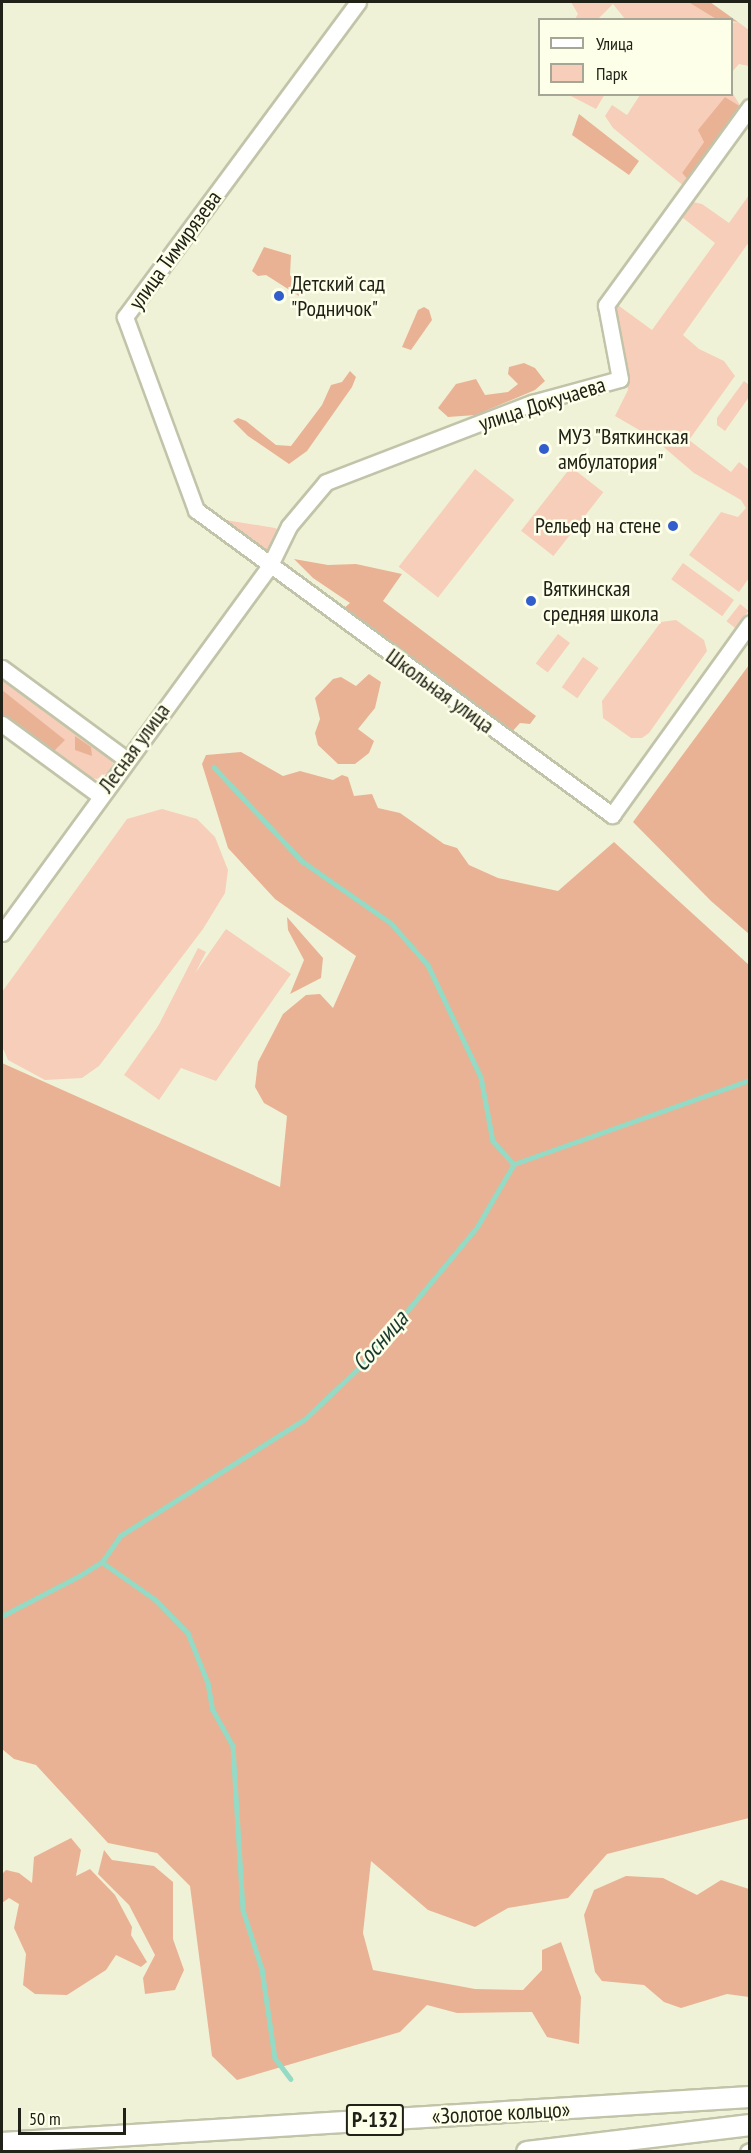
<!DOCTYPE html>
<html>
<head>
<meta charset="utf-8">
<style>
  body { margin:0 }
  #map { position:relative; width:751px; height:2153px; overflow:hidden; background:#f0f2d7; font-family:"PT Sans Narrow",sans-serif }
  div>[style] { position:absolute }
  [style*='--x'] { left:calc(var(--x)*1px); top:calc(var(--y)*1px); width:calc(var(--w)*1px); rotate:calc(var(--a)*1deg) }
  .green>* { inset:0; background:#f6ceb9; transform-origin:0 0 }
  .forest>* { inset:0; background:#eab294 }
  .stream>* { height:4.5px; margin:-2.25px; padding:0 2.25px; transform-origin:2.25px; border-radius:2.25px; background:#94dac4 }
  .roads { filter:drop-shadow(2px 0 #c2c4a9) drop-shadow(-2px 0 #c2c4a9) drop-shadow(0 2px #c2c4a9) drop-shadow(0 -2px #c2c4a9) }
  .minor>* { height:15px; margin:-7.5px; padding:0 7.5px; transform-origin:7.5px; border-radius:7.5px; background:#fff }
  .major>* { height:20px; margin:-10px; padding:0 10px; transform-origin:10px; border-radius:10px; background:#fff }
  .dots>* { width:16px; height:16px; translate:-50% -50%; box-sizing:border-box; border:3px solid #fdffe9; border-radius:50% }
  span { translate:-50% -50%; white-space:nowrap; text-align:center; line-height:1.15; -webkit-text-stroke:5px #fdffe9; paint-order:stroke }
  .shield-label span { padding:2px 4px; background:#fdffe9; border:2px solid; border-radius:4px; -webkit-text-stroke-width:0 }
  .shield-label { font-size:21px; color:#202117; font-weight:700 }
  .street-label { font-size:22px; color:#202117 }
  .poi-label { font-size:22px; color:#202117 }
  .left { translate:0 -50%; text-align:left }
  .right { translate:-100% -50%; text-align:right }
  .water-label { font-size:24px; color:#18392f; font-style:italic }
  .frame { position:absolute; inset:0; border:3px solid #202117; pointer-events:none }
  .legend { position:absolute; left:538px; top:18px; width:195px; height:78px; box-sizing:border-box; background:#fdffe9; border:2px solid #a5a695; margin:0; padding:8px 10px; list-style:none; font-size:18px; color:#202117 }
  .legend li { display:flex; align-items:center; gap:12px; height:30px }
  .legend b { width:30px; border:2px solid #a5a695 }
  .scale { position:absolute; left:18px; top:2108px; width:108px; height:27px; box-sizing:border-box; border:3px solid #202117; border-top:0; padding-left:8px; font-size:18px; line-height:21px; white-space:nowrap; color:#202117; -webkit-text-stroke:4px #fdffe9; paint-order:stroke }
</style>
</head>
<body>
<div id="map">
  <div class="green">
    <i style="clip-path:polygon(571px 2px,688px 2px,716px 19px,625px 19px,613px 4px,598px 19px,575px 19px,578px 14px)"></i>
    <i style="clip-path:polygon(738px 22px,749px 30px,749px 66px,739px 64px,732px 72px,732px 23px)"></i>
    <i style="clip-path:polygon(732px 92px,741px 107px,704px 142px,682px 173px,689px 181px,685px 187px,613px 128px,605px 116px,612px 105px,627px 115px,640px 95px)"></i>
    <i style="clip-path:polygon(605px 94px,596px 109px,569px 95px,569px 94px)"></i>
    <i style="clip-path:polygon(749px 195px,749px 242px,683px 335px,699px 349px,724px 361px,735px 376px,689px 440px,731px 472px,739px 462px,749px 470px,749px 578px,739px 592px,689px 555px,721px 512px,738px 517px,746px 508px,741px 500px,694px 473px,653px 438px,615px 416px,628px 390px,615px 303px,652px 330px,715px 243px,678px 214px,689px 201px,702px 204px,729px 223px)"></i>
    <i style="clip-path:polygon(744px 381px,749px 385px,749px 397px,725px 431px,717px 425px,717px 418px)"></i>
    <i style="left:571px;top:467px;width:41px;height:81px;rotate:38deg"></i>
    <i style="left:475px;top:469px;width:50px;height:124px;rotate:38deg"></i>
    <i style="clip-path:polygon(213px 518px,275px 528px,280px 531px,267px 555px)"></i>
    <i style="left:683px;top:563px;width:63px;height:20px;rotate:36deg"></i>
    <i style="left:740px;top:604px;width:11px;height:22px;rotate:38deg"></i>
    <i style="clip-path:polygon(676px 620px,704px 640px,707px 651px,649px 733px,642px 738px,631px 738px,603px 718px,602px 701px,661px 622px)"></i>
    <i style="left:558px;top:634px;width:15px;height:37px;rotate:37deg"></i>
    <i style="left:583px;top:657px;width:19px;height:37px;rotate:35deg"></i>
    <i style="clip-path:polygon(2px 673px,110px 752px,113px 764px,107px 773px,97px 779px,79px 776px,2px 720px)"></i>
    <i style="clip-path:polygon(162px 809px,197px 819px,215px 837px,228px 870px,225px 893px,203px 929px,99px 1066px,82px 1078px,45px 1080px,8px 1060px,2px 1046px,2px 992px,127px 819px)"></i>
    <i style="clip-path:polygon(226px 929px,291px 974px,216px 1081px,181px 1068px,159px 1100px,124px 1075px)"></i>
    <i style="left:198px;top:948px;width:9px;height:140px;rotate:27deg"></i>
  </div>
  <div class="forest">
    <i style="clip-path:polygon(688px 2px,710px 2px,738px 22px,716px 19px)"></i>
    <i style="clip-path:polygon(725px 97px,741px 107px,689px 181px,682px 173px,704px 142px,698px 130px)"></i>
    <i style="clip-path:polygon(579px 114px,639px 161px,629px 175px,572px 135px)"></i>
    <i style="clip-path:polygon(264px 247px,291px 255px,290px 275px,303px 292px,299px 296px,266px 275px,258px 276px,252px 271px)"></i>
    <i style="clip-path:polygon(424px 307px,429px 310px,432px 320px,411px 350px,402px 347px,418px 310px)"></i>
    <i style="clip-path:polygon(524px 363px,535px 368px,545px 381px,535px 390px,476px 415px,448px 417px,438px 408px,456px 384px,476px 379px,485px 395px,508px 392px,518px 384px,508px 374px,509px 367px)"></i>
    <i style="clip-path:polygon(350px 371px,356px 377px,352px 387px,307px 451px,289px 464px,248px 436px,233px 421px,238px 418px,246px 421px,276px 445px,291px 446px,322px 405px,331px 385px,342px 382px)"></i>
    <i style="clip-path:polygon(294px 559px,328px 565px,356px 564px,402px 574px,383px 601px,536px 716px,530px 724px,520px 723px,510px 734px,343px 609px,350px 603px,313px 578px)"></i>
    <i style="clip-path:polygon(749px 665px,749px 934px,711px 901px,633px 822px)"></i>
    <i style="clip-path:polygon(369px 674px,381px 682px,375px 708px,358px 729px,374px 741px,369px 753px,355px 764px,338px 764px,318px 745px,315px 733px,320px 719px,315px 698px,333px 679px,341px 677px,356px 686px)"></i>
    <i style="clip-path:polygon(2px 690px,65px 740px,53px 752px,2px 715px)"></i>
    <i style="clip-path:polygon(75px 736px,91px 747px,92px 756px,75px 750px)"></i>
    <i style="clip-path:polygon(241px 752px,283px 776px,300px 771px,333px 780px,342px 775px,348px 777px,354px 796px,372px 794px,378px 808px,400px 813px,444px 844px,457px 848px,469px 865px,498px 878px,558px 891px,614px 842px,749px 965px,749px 1818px,607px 1854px,568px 1898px,508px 1908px,475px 1927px,428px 1910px,371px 1861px,363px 1933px,373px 1970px,475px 1989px,523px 1990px,542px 1970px,542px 1950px,561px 1942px,581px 1997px,579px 2044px,547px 2037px,532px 2012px,457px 2013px,427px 2005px,400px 2032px,237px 2080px,212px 2056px,190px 1886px,157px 1853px,108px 1843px,36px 1765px,14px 1759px,2px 1749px,2px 1063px,280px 1187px,287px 1116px,264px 1103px,255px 1087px,258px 1062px,283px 1014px,306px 995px,320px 994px,333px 1008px,356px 956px,275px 899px,228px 848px,202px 764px,206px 755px)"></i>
    <i style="clip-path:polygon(287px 917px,323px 958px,321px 978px,290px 994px,304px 960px,288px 930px)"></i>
    <i style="clip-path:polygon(71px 1838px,81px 1850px,76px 1876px,90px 1869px,115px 1895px,132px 1927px,131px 1935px,147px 1962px,141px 1967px,116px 1955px,106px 1970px,67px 1995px,35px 1994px,23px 1985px,26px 1954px,14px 1928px,19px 1904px,9px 1898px,2px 1903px,2px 1874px,6px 1870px,19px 1873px,32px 1883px,34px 1857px)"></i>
    <i style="clip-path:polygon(104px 1850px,112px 1860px,154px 1866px,173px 1882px,173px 1939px,184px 1970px,175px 1990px,145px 1994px,143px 1978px,155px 1955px,129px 1905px,98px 1874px)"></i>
    <i style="clip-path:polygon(626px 1876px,663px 1878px,697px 1895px,721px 1880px,749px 1889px,749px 1997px,727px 1994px,681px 2008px,664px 2002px,644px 1985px,602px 1981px,595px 1972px,584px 1915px,594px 1890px)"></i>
  </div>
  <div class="stream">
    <i style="--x:214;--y:767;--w:129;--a:46.9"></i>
    <i style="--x:302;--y:861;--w:108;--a:34.9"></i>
    <i style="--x:391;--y:923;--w:56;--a:48.6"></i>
    <i style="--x:428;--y:965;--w:124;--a:64.7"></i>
    <i style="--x:481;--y:1077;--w:65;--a:79.4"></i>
    <i style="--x:493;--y:1141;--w:31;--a:48"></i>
    <i style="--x:102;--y:1562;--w:66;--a:35.1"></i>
    <i style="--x:156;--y:1600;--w:46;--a:45.9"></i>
    <i style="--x:188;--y:1633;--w:54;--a:68.2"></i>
    <i style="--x:208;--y:1683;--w:27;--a:80"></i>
    <i style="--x:213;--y:1710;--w:41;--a:60.9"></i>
    <i style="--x:233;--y:1746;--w:164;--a:86.5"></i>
    <i style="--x:243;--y:1910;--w:62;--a:72.1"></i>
    <i style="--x:262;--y:1969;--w:90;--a:81.7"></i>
    <i style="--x:275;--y:2058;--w:26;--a:53"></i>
    <i style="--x:2;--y:1616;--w:89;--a:-27.4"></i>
    <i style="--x:81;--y:1575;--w:25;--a:-32"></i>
    <i style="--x:102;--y:1562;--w:32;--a:-55"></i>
    <i style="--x:120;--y:1536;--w:219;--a:-32.3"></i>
    <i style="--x:305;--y:1419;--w:80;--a:-43.5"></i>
    <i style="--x:363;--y:1364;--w:178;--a:-50.2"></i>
    <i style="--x:477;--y:1227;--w:73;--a:-59.6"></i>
    <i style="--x:514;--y:1164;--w:251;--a:-19.6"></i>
  </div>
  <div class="roads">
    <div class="minor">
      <i style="--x:358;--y:2;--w:392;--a:126.5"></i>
      <i style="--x:125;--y:317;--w:206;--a:69.8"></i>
      <i style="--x:196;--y:510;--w:516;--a:36.25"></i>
      <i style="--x:612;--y:815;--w:236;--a:-54.3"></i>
      <i style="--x:2;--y:668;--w:154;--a:36.3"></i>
      <i style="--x:2;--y:724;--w:120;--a:36.2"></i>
      <i style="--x:2;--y:933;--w:455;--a:-53.9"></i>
      <i style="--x:270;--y:565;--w:43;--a:-64"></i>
      <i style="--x:289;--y:526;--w:57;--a:-49.9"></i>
      <i style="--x:326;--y:482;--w:221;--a:-21"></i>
      <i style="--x:532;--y:403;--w:91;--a:-15.3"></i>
      <i style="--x:620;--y:379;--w:75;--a:-100.7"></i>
      <i style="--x:606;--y:305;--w:245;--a:-54"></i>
      <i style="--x:748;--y:2152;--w:2;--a:-27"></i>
    </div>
    <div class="major">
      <i style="--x:2;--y:2143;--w:749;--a:-3.52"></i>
      <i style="--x:527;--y:2152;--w:225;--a:-6.9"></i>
    </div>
  </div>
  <div class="dots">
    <i style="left:279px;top:296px;background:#325dcc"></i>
    <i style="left:544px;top:449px;background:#325dcc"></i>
    <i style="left:673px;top:526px;background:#325dcc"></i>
    <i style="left:531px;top:601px;background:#325dcc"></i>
  </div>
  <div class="shield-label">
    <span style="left:375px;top:2120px">Р-132</span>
  </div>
  <div class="street-label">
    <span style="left:175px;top:250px;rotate:-54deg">улица Тимирязева</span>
    <span style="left:542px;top:404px;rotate:-18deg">улица Докучаева</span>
    <span style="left:440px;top:691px;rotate:36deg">Школьная улица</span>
    <span style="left:134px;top:748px;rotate:-54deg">Лесная улица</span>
    <span style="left:501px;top:2113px;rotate:-3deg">«Золотое кольцо»</span>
  </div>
  <div class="poi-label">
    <span class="left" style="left:291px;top:296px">Детский сад<br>"Родничок"</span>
    <span class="left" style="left:558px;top:449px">МУЗ "Вяткинская<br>амбулатория"</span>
    <span class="right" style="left:661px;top:526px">Рельеф на стене</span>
    <span class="left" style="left:543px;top:601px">Вяткинская<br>средняя школа</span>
  </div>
  <div class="water-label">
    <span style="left:380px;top:1341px;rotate:-49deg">Сосница</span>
  </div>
  <div class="frame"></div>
  <ul class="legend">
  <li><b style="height:8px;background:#fff"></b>Улица</li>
  <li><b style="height:16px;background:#f6ceb9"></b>Парк</li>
  </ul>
  <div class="scale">50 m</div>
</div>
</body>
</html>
